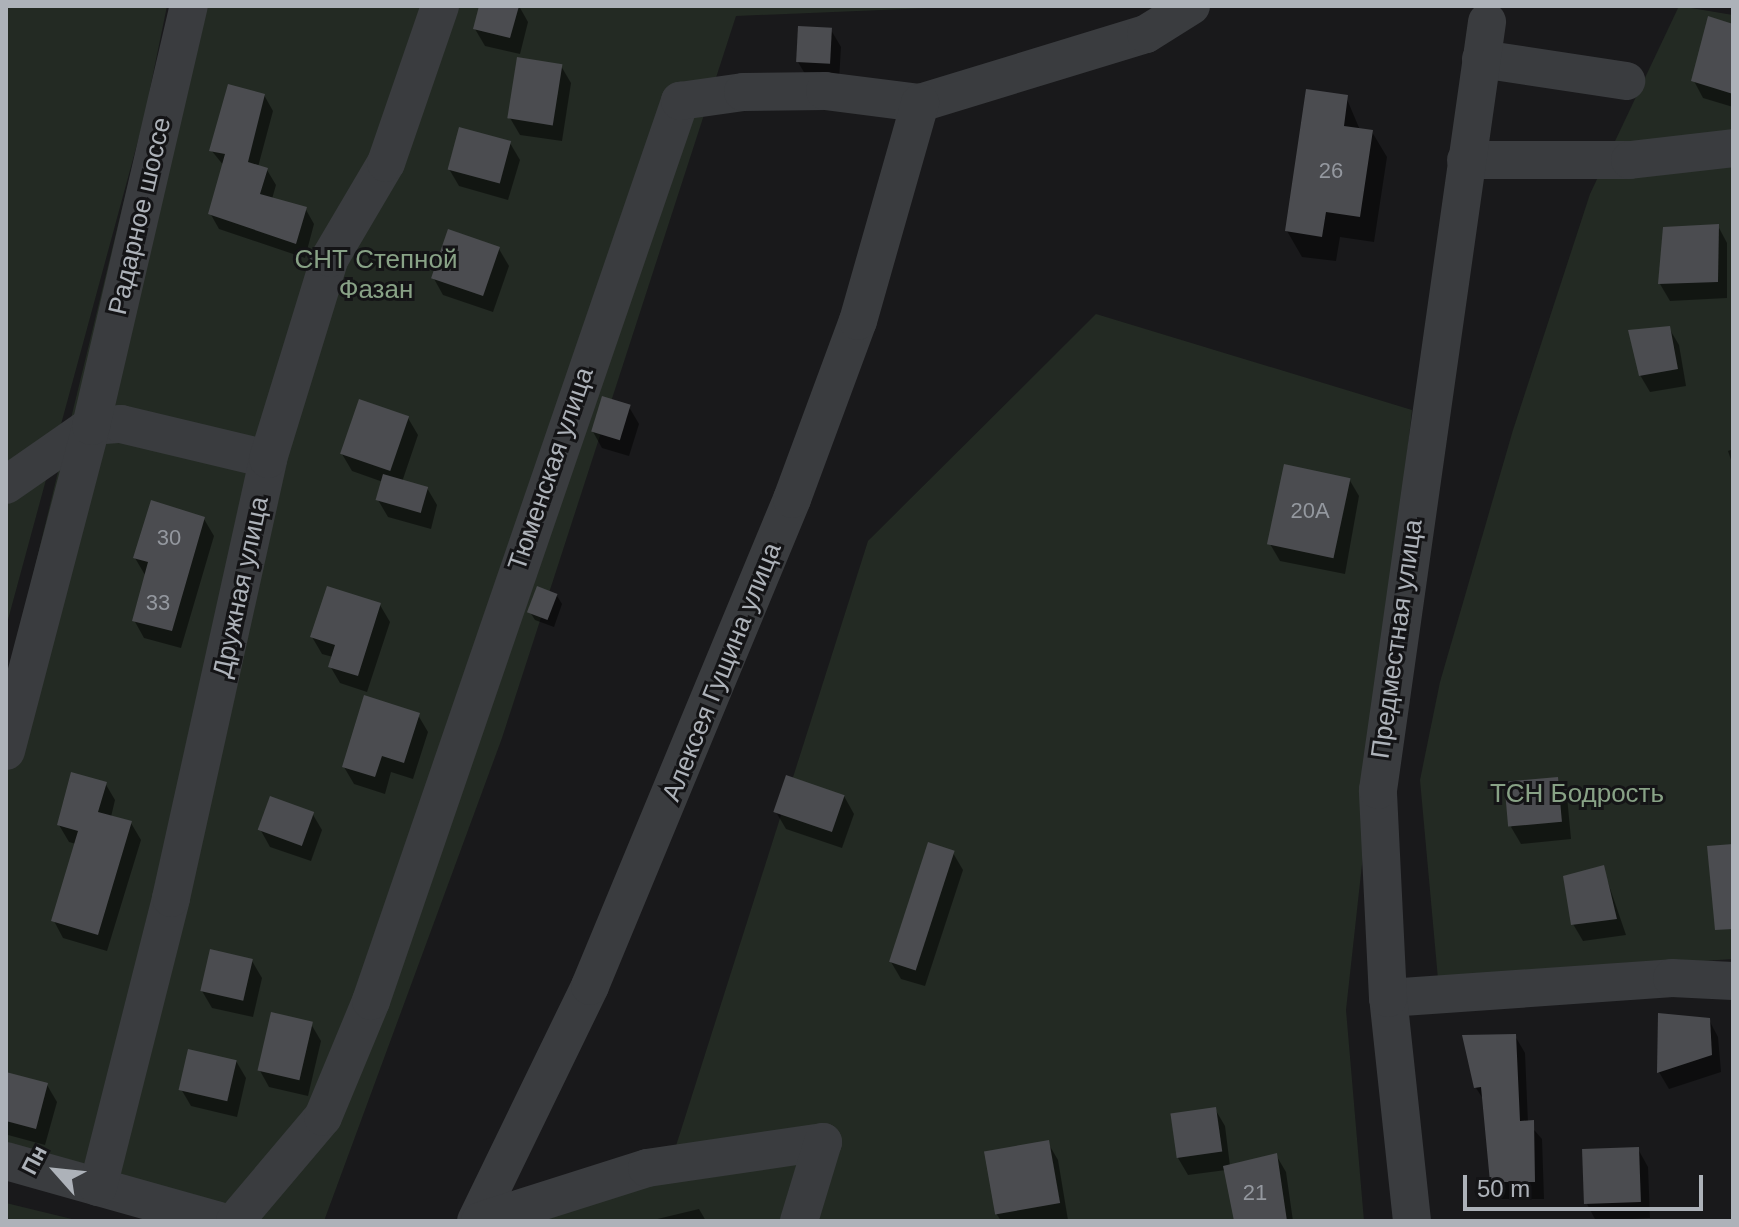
<!DOCTYPE html>
<html>
<head>
<meta charset="utf-8">
<style>
  body { margin:0 }
  #map { position:relative; width:1739px; height:1227px; overflow:hidden; background:#19191b; font-family:Arial,sans-serif }
  div>[style] { position:absolute }
  [style*='--x'] { left:calc(var(--x)*1px); top:calc(var(--y)*1px); width:calc(var(--w)*1px); rotate:calc(var(--a)*1deg) }
  .green>* { inset:0; background:#232a23 }
  .shadow>* { inset:0; background:#0007 }
  .building>* { inset:0; background:#4b4c50; transform-origin:0 0 }
  .street>* { height:38px; margin:-19px; padding:0 19px; transform-origin:19px; border-radius:19px; background:#3a3c3f }
  span { translate:-50% -50%; white-space:nowrap; text-align:center; line-height:1.15; -webkit-text-stroke:6px #141416; paint-order:stroke }
  .number-label { font-size:22px; color:#94989f }
  .number-label span { -webkit-text-stroke-width:0 }
  .street-label { font-size:26px; color:#adb2b9 }
  .park-label { font-size:26px; color:#88a286 }
  .frame { position:absolute; inset:0; border:8px solid #adb2b9; pointer-events:none }
  .north { position:absolute; left:16px; top:1131px; width:80px; height:80px; -webkit-text-stroke:6px #141416; paint-order:stroke; rotate:297deg; font-size:22px; font-weight:700; line-height:32px; text-align:center; color:#adb2b9 }
  .north::after { content:''; display:block; margin:auto; width:28px; height:36px; background:#adb2b9; clip-path:polygon(50% 0,100% 100%,50% 72%,0 100%) }
  .scale { position:absolute; left:1463px; top:1175px; width:240px; height:36px; box-sizing:border-box; border:4px solid #adb2b9; border-top:0; padding-left:10px; font-size:24px; line-height:28px; white-space:nowrap; color:#adb2b9; -webkit-text-stroke:6px #141416; paint-order:stroke }
</style>
</head>
<body>
<div id="map">
  <div class="green">
    <i style="clip-path:polygon(6px 6px,167px 6px,149px 94px,171px 6px,977px 6px,736px 16px,502px 738px,324px 1221px,159px 1221px,6px 1180px,6px 686px,142px 126px,6px 627px)"></i>
    <i style="clip-path:polygon(1679px 6px,1733px 15px,1733px 959px,1438px 979px,1420px 780px,1440px 682px,1513px 430px,1590px 194px)"></i>
    <i style="clip-path:polygon(1096px 314px,1412px 410px,1346px 1010px,1364px 1221px,512px 1221px,668px 1171px,868px 541px)"></i>
    <i style="clip-path:polygon(6px 1203px,80px 1221px,6px 1221px)"></i>
  </div>
  <div class="shadow">
    <i style="clip-path:polygon(481px 6px,519px 6px,528px 22px,520px 54px,485px 46px,475px 29px)"></i>
    <i style="clip-path:polygon(1733px 26px,1733px 107px,1703px 98px,1694px 81px)"></i>
    <i style="clip-path:polygon(831px 30px,841px 47px,839px 80px,808px 79px,798px 62px)"></i>
    <i style="clip-path:polygon(561px 66px,571px 83px,562px 141px,520px 135px,510px 118px)"></i>
    <i style="clip-path:polygon(264px 95px,273px 111px,258px 167px,267px 170px,276px 185px,272px 199px,305px 208px,314px 224px,305px 258px,219px 229px,210px 213px,224px 166px,211px 150px)"></i>
    <i style="clip-path:polygon(1346px 97px,1360px 130px,1372px 132px,1387px 157px,1374px 242px,1340px 237px,1336px 261px,1302px 257px,1287px 231px)"></i>
    <i style="clip-path:polygon(510px 143px,520px 160px,508px 200px,459px 186px,449px 169px)"></i>
    <i style="clip-path:polygon(1718px 226px,1727px 243px,1727px 298px,1670px 301px,1660px 284px)"></i>
    <i style="clip-path:polygon(499px 249px,509px 266px,493px 312px,443px 295px,433px 277px)"></i>
    <i style="clip-path:polygon(1669px 328px,1679px 345px,1686px 386px,1650px 392px,1640px 375px)"></i>
    <i style="clip-path:polygon(629px 407px,639px 424px,629px 456px,602px 448px,592px 430px)"></i>
    <i style="clip-path:polygon(408px 418px,418px 435px,402px 482px,427px 488px,437px 505px,431px 529px,388px 517px,378px 500px,383px 482px,352px 471px,342px 454px)"></i>
    <i style="clip-path:polygon(1733px 449px,1733px 466px,1728px 451px)"></i>
    <i style="clip-path:polygon(1349px 479px,1359px 496px,1345px 574px,1280px 561px,1270px 544px)"></i>
    <i style="clip-path:polygon(204px 519px,214px 536px,181px 648px,144px 638px,134px 620px,145px 575px,135px 558px)"></i>
    <i style="clip-path:polygon(557px 596px,562px 604px,554px 627px,535px 620px,530px 612px)"></i>
    <i style="clip-path:polygon(380px 605px,390px 622px,367px 692px,340px 683px,330px 666px,333px 657px,322px 654px,312px 637px)"></i>
    <i style="clip-path:polygon(418px 715px,428px 732px,413px 779px,391px 772px,385px 794px,354px 784px,344px 767px)"></i>
    <i style="clip-path:polygon(1557px 779px,1567px 796px,1571px 839px,1521px 844px,1511px 827px)"></i>
    <i style="clip-path:polygon(105px 783px,115px 800px,111px 817px,131px 823px,141px 840px,107px 951px,63px 938px,54px 921px,76px 844px,69px 842px,59px 825px)"></i>
    <i style="clip-path:polygon(844px 796px,854px 814px,842px 848px,786px 829px,776px 812px)"></i>
    <i style="clip-path:polygon(312px 813px,322px 830px,311px 861px,270px 847px,260px 829px)"></i>
    <i style="clip-path:polygon(953px 853px,963px 870px,925px 986px,901px 979px,891px 962px)"></i>
    <i style="clip-path:polygon(1603px 868px,1626px 935px,1583px 941px,1573px 924px)"></i>
    <i style="clip-path:polygon(252px 961px,262px 978px,253px 1017px,212px 1008px,202px 991px)"></i>
    <i style="clip-path:polygon(1660px 1015px,1709px 1020px,1718px 1037px,1721px 1072px,1669px 1089px,1659px 1072px)"></i>
    <i style="clip-path:polygon(311px 1024px,321px 1041px,308px 1096px,269px 1087px,259px 1069px)"></i>
    <i style="clip-path:polygon(1515px 1036px,1525px 1053px,1528px 1123px,1542px 1139px,1544px 1199px,1502px 1199px,1492px 1182px,1485px 1102px,1476px 1088px)"></i>
    <i style="clip-path:polygon(236px 1061px,246px 1078px,237px 1117px,191px 1106px,181px 1089px)"></i>
    <i style="clip-path:polygon(47px 1085px,57px 1102px,45px 1145px,8px 1135px,6px 1090px)"></i>
    <i style="clip-path:polygon(1215px 1109px,1225px 1126px,1230px 1166px,1276px 1155px,1286px 1172px,1293px 1221px,1236px 1221px,1226px 1170px,1188px 1175px,1178px 1158px)"></i>
    <i style="clip-path:polygon(1048px 1143px,1058px 1160px,1068px 1220px,1001px 1221px,996px 1213px)"></i>
    <i style="clip-path:polygon(1638px 1149px,1648px 1167px,1650px 1218px,1596px 1221px,1587px 1204px)"></i>
    <i style="clip-path:polygon(699px 1209px,706px 1221px,649px 1221px)"></i>
  </div>
  <div class="building">
    <i style="clip-path:polygon(479px 6px,519px 6px,510px 38px,473px 29px)"></i>
    <i style="clip-path:polygon(1708px 16px,1733px 24px,1733px 94px,1691px 81px)"></i>
    <i style="left:798px;top:26px;width:34px;height:36px;rotate:3deg"></i>
    <i style="left:517px;top:57px;width:46px;height:62px;rotate:9deg"></i>
    <i style="clip-path:polygon(228px 84px,265px 94px,248px 162px,268px 168px,260px 194px,307px 207px,296px 244px,208px 214px,225px 154px,209px 151px)"></i>
    <i style="clip-path:polygon(1306px 89px,1348px 95px,1344px 126px,1373px 130px,1360px 217px,1326px 212px,1322px 237px,1285px 231px)"></i>
    <i style="left:459px;top:127px;width:54px;height:44px;rotate:15deg"></i>
    <i style="clip-path:polygon(1719px 224px,1718px 282px,1658px 284px,1663px 227px)"></i>
    <i style="left:448px;top:229px;width:55px;height:52px;rotate:19deg"></i>
    <i style="clip-path:polygon(1670px 326px,1678px 369px,1639px 376px,1628px 330px)"></i>
    <i style="left:602px;top:396px;width:30px;height:37px;rotate:17deg"></i>
    <i style="left:359px;top:399px;width:53px;height:58px;rotate:19deg"></i>
    <i style="left:1284px;top:464px;width:68px;height:82px;rotate:12deg"></i>
    <i style="left:383px;top:474px;width:47px;height:27px;rotate:16deg"></i>
    <i style="clip-path:polygon(151px 500px,205px 517px,172px 631px,132px 621px,148px 562px,133px 558px)"></i>
    <i style="clip-path:polygon(327px 586px,381px 603px,358px 676px,328px 667px,335px 645px,310px 637px)"></i>
    <i style="left:537px;top:586px;width:22px;height:28px;rotate:21deg"></i>
    <i style="clip-path:polygon(364px 695px,420px 713px,404px 763px,382px 756px,375px 777px,342px 767px)"></i>
    <i style="clip-path:polygon(71px 772px,107px 782px,98px 812px,132px 821px,98px 935px,51px 921px,78px 831px,57px 825px)"></i>
    <i style="left:786px;top:775px;width:62px;height:39px;rotate:19deg"></i>
    <i style="left:1558px;top:777px;width:45px;height:54px;rotate:85deg"></i>
    <i style="left:270px;top:796px;width:47px;height:36px;rotate:20deg"></i>
    <i style="left:928px;top:842px;width:28px;height:126px;rotate:18deg"></i>
    <i style="clip-path:polygon(1733px 844px,1733px 929px,1715px 930px,1707px 846px)"></i>
    <i style="clip-path:polygon(1604px 865px,1617px 919px,1571px 925px,1563px 876px)"></i>
    <i style="left:210px;top:949px;width:44px;height:43px;rotate:13deg"></i>
    <i style="left:271px;top:1012px;width:43px;height:60px;rotate:13deg"></i>
    <i style="clip-path:polygon(1658px 1013px,1710px 1018px,1712px 1055px,1657px 1073px)"></i>
    <i style="clip-path:polygon(1516px 1034px,1520px 1121px,1534px 1120px,1535px 1182px,1490px 1182px,1481px 1087px,1474px 1088px,1462px 1035px)"></i>
    <i style="left:188px;top:1049px;width:50px;height:42px;rotate:13deg"></i>
    <i style="clip-path:polygon(6px 1072px,48px 1083px,36px 1129px,6px 1121px)"></i>
    <i style="left:1216px;top:1107px;width:45px;height:46px;rotate:82deg"></i>
    <i style="left:1049px;top:1140px;width:64px;height:66px;rotate:80deg"></i>
    <i style="left:1639px;top:1147px;width:55px;height:57px;rotate:88deg"></i>
    <i style="clip-path:polygon(1277px 1153px,1287px 1221px,1234px 1221px,1223px 1166px)"></i>
  </div>
  <div class="street">
    <i style="--x:1481;--y:59;--w:147;--a:8.6"></i>
    <i style="--x:1466;--y:160;--w:164;--a:0"></i>
    <i style="--x:1630;--y:160;--w:104;--a:-6.6"></i>
    <i style="--x:6;--y:485;--w:103;--a:-34.8"></i>
    <i style="--x:91;--y:426;--w:30;--a:-4"></i>
    <i style="--x:121;--y:424;--w:151;--a:13.4"></i>
    <i style="--x:6;--y:751;--w:336;--a:-75.3"></i>
    <i style="--x:91;--y:426;--w:431;--a:-76.9"></i>
    <i style="--x:1388;--y:998;--w:285;--a:-4"></i>
    <i style="--x:1672;--y:978;--w:61;--a:2.8"></i>
    <i style="--x:6;--y:1161;--w:221;--a:15.7"></i>
    <i style="--x:98;--y:1187;--w:298;--a:-75.8"></i>
    <i style="--x:171;--y:898;--w:450;--a:-77.5"></i>
    <i style="--x:268;--y:459;--w:210;--a:-72.9"></i>
    <i style="--x:330;--y:258;--w:110;--a:-59.5"></i>
    <i style="--x:386;--y:163;--w:166;--a:-71"></i>
    <i style="--x:235;--y:1221;--w:136;--a:-49.8"></i>
    <i style="--x:323;--y:1117;--w:126;--a:-67.5"></i>
    <i style="--x:371;--y:1001;--w:952;--a:-71.05"></i>
    <i style="--x:680;--y:101;--w:64;--a:-8.1"></i>
    <i style="--x:743;--y:92;--w:82;--a:-0.7"></i>
    <i style="--x:825;--y:91;--w:96;--a:7.2"></i>
    <i style="--x:920;--y:103;--w:236;--a:-17"></i>
    <i style="--x:1146;--y:34;--w:53;--a:-31.9"></i>
    <i style="--x:476;--y:1221;--w:261;--a:-64.1"></i>
    <i style="--x:590;--y:986;--w:527;--a:-67.47"></i>
    <i style="--x:792;--y:499;--w:190;--a:-69.7"></i>
    <i style="--x:858;--y:321;--w:227;--a:-74.1"></i>
    <i style="--x:480;--y:1221;--w:175;--a:-17.6"></i>
    <i style="--x:647;--y:1168;--w:178;--a:-8.4"></i>
    <i style="--x:823;--y:1142;--w:83;--a:106.9"></i>
    <i style="--x:1412;--y:1221;--w:224;--a:-96.1"></i>
    <i style="--x:1388;--y:998;--w:208;--a:-92.8"></i>
    <i style="--x:1378;--y:790;--w:776;--a:-81.92"></i>
  </div>
  <div class="number-label">
    <span style="left:1331px;top:171px">26</span>
    <span style="left:1310px;top:511px">20А</span>
    <span style="left:169px;top:538px">30</span>
    <span style="left:158px;top:603px">33</span>
    <span style="left:1255px;top:1193px">21</span>
  </div>
  <div class="street-label">
    <span style="left:140px;top:216px;rotate:-77deg">Радарное шоссе</span>
    <span style="left:551px;top:469px;rotate:-71deg">Тюменская улица</span>
    <span style="left:241px;top:587px;rotate:-78deg">Дружная улица</span>
    <span style="left:1397px;top:639px;rotate:-82deg">Предместная улица</span>
    <span style="left:722px;top:672px;rotate:-68deg">Алексея Гущина улица</span>
  </div>
  <div class="park-label">
    <span style="left:376px;top:275px">СНТ Степной<br>Фазан</span>
    <span style="left:1577px;top:794px">ТСН Бодрость</span>
  </div>
  <div class="frame"></div>
  <div class="north">Пн</div>
  <div class="scale">50 m</div>
</div>
</body>
</html>
